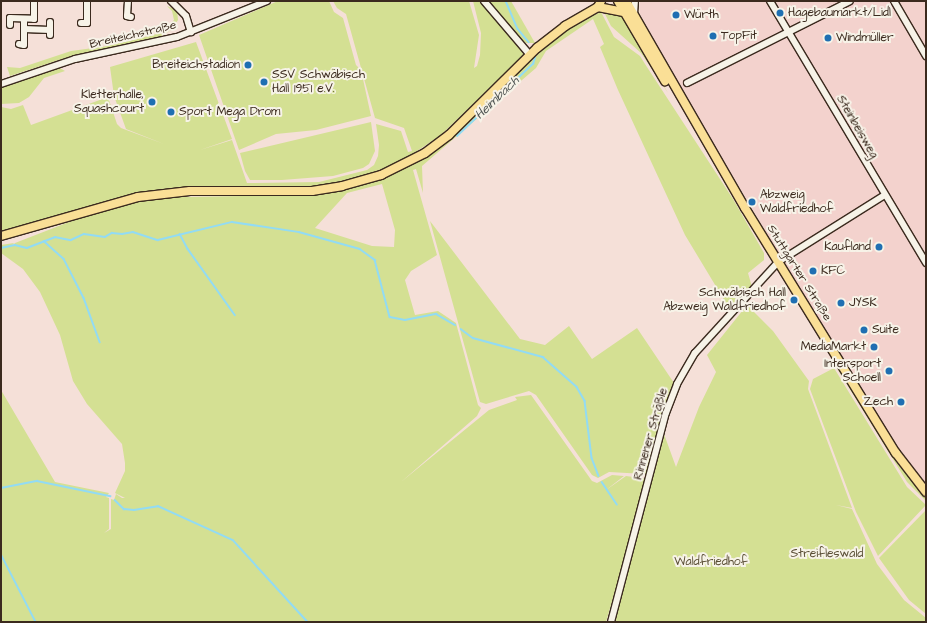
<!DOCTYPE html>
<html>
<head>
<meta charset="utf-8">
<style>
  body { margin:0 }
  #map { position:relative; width:927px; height:623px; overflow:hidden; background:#f5e0d8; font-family:"Architects Daughter",sans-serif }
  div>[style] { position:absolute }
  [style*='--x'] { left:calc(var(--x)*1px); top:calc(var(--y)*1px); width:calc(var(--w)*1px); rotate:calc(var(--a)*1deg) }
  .built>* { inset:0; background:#f3d2cd }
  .green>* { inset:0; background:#d4e093 }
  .stream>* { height:1.5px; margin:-0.75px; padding:0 0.75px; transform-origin:0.75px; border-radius:0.75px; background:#92dbf4 }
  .roads { filter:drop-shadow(1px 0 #3b2a1e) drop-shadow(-1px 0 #3b2a1e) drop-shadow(0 1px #3b2a1e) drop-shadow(0 -1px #3b2a1e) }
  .minor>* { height:6px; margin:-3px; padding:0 3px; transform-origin:3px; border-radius:3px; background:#f7f3e8 }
  .major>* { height:8px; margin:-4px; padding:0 4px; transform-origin:4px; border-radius:4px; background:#fadf96 }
  .dots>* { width:11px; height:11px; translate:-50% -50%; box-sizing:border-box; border:2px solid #f7f3e8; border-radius:50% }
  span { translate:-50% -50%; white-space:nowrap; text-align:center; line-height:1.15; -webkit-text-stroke:4px #f7f3e8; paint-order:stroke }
  .poi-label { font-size:12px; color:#3b2a1e }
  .left { translate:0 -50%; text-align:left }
  .right { translate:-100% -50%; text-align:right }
  .street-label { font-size:12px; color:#3b2a1e }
  .park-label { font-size:12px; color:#5a4e35 }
  .water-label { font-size:13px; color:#515654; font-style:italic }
  .frame { position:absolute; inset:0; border:2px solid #3b2a1e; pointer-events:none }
</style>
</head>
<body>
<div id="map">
  <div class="built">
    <i style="clip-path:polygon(640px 1px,926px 1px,926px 488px,911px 471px,842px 360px,682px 91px,640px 14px)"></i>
  </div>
  <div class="green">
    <i style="clip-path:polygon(278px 1px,329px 1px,334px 12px,343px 18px,356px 65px,361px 70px,371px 116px,316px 130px,276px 134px,239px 150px,199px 35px)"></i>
    <i style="clip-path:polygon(333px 1px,469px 1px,479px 35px,474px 68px,477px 66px,480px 55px,481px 33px,473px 1px,480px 1px,524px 54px,441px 135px,402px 161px,373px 173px,326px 185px,300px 188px,175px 188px,145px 192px,110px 200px,1px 232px,1px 107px,11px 109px,23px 105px,31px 125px,108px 97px,117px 124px,121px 128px,164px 144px,126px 129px,114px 96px,110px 67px,196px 42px,232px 139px,200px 150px,232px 140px,247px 183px,319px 182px,367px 170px,374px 165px,378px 156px,379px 145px,376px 124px,401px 131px,408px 152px,412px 151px,404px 128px,375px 118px,346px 14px,337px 8px)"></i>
    <i style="clip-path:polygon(489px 1px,511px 1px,535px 43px,526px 43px,519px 39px)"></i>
    <i style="clip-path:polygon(167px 6px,177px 10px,178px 20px,171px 30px,159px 38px,65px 58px,10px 76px,7px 67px,20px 68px,71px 51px,108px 46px,161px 33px,174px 20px,172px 11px)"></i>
    <i style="clip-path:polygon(607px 11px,620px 14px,625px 19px,668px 93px,641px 53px,611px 26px,604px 12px)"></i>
    <i style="clip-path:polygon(evenodd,601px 12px,614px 37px,640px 56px,645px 64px,733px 199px,764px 253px,764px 260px,748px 273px,752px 287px,729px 308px,685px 235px,618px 90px,600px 47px,604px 44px,593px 19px,546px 51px,536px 68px,422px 166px,423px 193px,416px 169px,413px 170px,437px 255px,411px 271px,405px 280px,415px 315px,438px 311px,456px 323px,478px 405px,481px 408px,477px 416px,401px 482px,489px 410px,517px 400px,515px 397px,531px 395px,592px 481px,597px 483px,612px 475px,624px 476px,606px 490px,626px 476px,648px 479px,606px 622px,1px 622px,1px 390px,55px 482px,109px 493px,106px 497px,109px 498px,109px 529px,104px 533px,111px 529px,111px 499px,114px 500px,116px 494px,122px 498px,125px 498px,115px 493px,125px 471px,125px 463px,122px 444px,87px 404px,73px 381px,60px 335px,40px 292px,23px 269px,1px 253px,1px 245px,14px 243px,11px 247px,15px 243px,69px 222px,144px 198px,170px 194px,186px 197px,289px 195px,390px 174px,477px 113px,556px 37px,578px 22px,601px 12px,382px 184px,395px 230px,394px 247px,372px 246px,315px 228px,347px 193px,382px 184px)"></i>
    <i style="clip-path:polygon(58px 67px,65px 71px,44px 78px,29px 97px,19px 103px,1px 104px,1px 87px)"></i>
    <i style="clip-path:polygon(371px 122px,375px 151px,369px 164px,363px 168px,333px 176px,282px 180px,250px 180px,245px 171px,240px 153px)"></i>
    <i style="clip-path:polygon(430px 221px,520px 339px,545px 345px,569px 326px,592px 359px,637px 328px,674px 383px,662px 414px,648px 472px,645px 474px,609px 472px,598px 478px,592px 475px,536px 395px,529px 391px,486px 404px,480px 402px)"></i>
    <i style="clip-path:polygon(747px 305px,773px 331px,809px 381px,808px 389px,852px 508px,836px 505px,852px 509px,877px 564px,904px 600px,926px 618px,926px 622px,792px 622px,790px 617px,792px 622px,613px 622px,664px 434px,676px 467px,699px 407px,716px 372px,707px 355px)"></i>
    <i style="clip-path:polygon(839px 365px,899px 465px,926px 496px,926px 501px,907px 482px,838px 370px,836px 366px)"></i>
    <i style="clip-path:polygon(834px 368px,907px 487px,926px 505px,878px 556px,856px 512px,810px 389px,813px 379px)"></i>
    <i style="clip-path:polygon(926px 510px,926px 614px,909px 600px,879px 558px)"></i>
  </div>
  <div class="stream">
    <i style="--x:506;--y:1;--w:30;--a:67"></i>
    <i style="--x:518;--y:29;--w:17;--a:50"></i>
    <i style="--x:457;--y:136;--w:105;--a:-43.5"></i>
    <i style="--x:533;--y:64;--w:6;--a:-72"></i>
    <i style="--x:180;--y:234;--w:17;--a:62"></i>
    <i style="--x:188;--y:249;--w:81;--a:54.5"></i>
    <i style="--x:44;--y:241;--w:27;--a:42"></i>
    <i style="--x:64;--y:259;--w:44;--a:62.9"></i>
    <i style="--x:84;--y:298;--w:47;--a:70"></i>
    <i style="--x:1;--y:248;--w:14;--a:-12"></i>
    <i style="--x:15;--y:245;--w:12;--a:14"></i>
    <i style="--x:27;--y:248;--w:30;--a:-21"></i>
    <i style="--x:55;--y:237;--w:16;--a:11"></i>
    <i style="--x:71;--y:240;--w:14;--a:-25"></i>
    <i style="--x:84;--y:234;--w:21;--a:8"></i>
    <i style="--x:105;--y:237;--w:8;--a:-30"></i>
    <i style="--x:112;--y:233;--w:10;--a:6"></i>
    <i style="--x:122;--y:234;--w:11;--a:-10"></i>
    <i style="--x:133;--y:232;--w:26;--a:18"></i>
    <i style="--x:158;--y:240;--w:76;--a:-13.7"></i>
    <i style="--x:232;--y:222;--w:68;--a:8.5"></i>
    <i style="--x:299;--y:232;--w:63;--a:15.6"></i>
    <i style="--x:360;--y:249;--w:19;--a:36"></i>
    <i style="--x:375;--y:260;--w:59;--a:75.3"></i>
    <i style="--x:390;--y:317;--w:15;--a:11"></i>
    <i style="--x:405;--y:320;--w:32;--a:-11"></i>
    <i style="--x:436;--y:314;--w:22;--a:30"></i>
    <i style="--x:461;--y:329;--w:15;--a:37"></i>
    <i style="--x:473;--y:338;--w:73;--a:15.2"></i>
    <i style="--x:543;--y:357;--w:45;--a:41.4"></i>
    <i style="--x:577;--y:387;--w:16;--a:60"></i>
    <i style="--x:585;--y:401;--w:57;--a:83"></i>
    <i style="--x:592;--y:458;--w:19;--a:69"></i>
    <i style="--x:602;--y:482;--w:27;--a:56"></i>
    <i style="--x:1;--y:488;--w:37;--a:-11"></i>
    <i style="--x:37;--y:481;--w:75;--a:11.6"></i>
    <i style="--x:115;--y:500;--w:13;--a:45"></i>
    <i style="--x:124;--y:509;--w:10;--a:6"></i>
    <i style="--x:134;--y:510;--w:24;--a:-9"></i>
    <i style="--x:158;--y:506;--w:82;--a:24.4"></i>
    <i style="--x:233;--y:540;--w:111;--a:47.6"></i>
    <i style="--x:1;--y:554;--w:76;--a:62.8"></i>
  </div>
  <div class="roads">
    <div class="minor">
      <i style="--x:128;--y:1;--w:15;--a:94"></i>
      <i style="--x:127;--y:16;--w:4;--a:14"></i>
      <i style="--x:171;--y:1;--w:21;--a:45"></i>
      <i style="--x:186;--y:16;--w:17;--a:73"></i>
      <i style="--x:484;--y:1;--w:71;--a:49.6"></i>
      <i style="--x:770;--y:1;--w:305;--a:59.2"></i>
      <i style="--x:894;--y:1;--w:64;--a:59.8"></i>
      <i style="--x:634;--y:14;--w:13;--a:-86"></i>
      <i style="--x:81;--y:23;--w:6;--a:0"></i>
      <i style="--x:87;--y:23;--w:22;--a:-90"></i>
      <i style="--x:10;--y:25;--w:7;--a:-90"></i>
      <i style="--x:10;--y:18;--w:24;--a:2"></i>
      <i style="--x:34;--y:19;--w:18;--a:-90"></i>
      <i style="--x:24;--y:29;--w:26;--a:2"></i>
      <i style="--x:50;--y:35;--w:13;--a:-90"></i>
      <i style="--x:19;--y:44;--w:5;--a:11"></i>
      <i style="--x:24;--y:45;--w:26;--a:-90"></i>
      <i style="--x:687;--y:83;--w:182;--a:-26.7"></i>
      <i style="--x:1;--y:84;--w:78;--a:-18.7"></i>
      <i style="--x:75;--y:59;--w:104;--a:-12.2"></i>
      <i style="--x:177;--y:37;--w:97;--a:-21.8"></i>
      <i style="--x:611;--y:622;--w:216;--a:-75.3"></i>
      <i style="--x:666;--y:413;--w:31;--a:-69"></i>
      <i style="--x:677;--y:384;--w:36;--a:-60"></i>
      <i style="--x:695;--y:353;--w:123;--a:-47.6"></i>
      <i style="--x:778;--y:262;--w:126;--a:-32.1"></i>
    </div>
    <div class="major">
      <i style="--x:618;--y:1;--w:93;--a:59.6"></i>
      <i style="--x:626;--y:1;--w:239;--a:60.1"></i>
      <i style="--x:745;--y:208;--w:288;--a:58.4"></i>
      <i style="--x:896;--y:453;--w:49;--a:52.4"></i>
      <i style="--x:598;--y:7;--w:26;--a:11"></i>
      <i style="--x:1;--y:236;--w:142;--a:-15.9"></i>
      <i style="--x:138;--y:197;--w:52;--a:-6.6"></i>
      <i style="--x:190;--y:191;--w:122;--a:0"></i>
      <i style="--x:312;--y:191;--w:30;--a:-9"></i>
      <i style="--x:342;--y:186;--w:41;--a:-15.8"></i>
      <i style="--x:381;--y:175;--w:49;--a:-26.6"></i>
      <i style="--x:425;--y:153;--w:30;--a:-37"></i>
      <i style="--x:449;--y:135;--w:124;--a:-44.7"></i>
      <i style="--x:537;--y:48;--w:36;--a:-38"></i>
      <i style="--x:565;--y:26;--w:38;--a:-30"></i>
      <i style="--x:598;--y:7;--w:7;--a:-63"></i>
    </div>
  </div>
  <div class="dots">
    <i style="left:780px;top:13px;background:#1f6fb2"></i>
    <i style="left:676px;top:15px;background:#1f6fb2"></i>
    <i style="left:713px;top:36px;background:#1f6fb2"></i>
    <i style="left:828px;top:38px;background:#1f6fb2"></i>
    <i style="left:248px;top:65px;background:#1f6fb2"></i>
    <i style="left:264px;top:82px;background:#1f6fb2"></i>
    <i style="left:152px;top:102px;background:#1f6fb2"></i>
    <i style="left:171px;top:112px;background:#1f6fb2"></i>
    <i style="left:752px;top:202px;background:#1f6fb2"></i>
    <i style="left:879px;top:247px;background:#1f6fb2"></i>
    <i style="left:813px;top:271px;background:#1f6fb2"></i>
    <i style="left:794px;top:300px;background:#1f6fb2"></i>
    <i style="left:841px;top:303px;background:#1f6fb2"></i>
    <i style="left:864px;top:330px;background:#1f6fb2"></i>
    <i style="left:874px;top:347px;background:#1f6fb2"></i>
    <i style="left:889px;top:371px;background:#1f6fb2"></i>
    <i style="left:901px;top:402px;background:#1f6fb2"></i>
  </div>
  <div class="poi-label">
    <span class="left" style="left:788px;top:13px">Hagebaumarkt/Lidl</span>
    <span class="left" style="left:684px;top:15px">Würth</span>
    <span class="left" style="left:721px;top:36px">TopFit</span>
    <span class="left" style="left:836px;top:38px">Windmüller</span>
    <span class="right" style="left:240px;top:65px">Breiteichstadion</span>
    <span class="left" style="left:272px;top:82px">SSV Schwäbisch<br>Hall 1951 e.V.</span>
    <span class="right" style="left:144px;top:102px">Kletterhalle,<br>Squashcourt</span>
    <span class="left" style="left:179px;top:112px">Sport Mega Drom</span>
    <span class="left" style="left:760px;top:202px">Abzweig<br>Waldfriedhof</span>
    <span class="right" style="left:871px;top:247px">Kaufland</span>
    <span class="left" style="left:821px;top:271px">KFC</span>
    <span class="right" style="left:786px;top:300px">Schwäbisch Hall<br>Abzweig Waldfriedhof</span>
    <span class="left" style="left:849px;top:303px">JYSK</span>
    <span class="left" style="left:872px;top:330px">Suite</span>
    <span class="right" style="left:866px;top:347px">MediaMarkt</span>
    <span class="right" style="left:881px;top:371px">Intersport<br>Schoell</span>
    <span class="right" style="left:893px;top:402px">Zech</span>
  </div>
  <div class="street-label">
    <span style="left:133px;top:35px;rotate:-13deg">Breiteichstraße</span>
    <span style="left:857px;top:127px;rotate:60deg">Steinbeisweg</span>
    <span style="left:799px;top:273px;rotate:58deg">Stuttgarter Straße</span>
    <span style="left:651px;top:434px;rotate:-74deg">Rinnener Sträßle</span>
  </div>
  <div class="park-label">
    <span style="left:827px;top:554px">Streifleswald</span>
    <span style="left:711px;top:562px">Waldfriedhof</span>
  </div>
  <div class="water-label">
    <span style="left:497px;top:98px;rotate:-44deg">Heimbach</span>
  </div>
  <div class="frame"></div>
</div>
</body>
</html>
